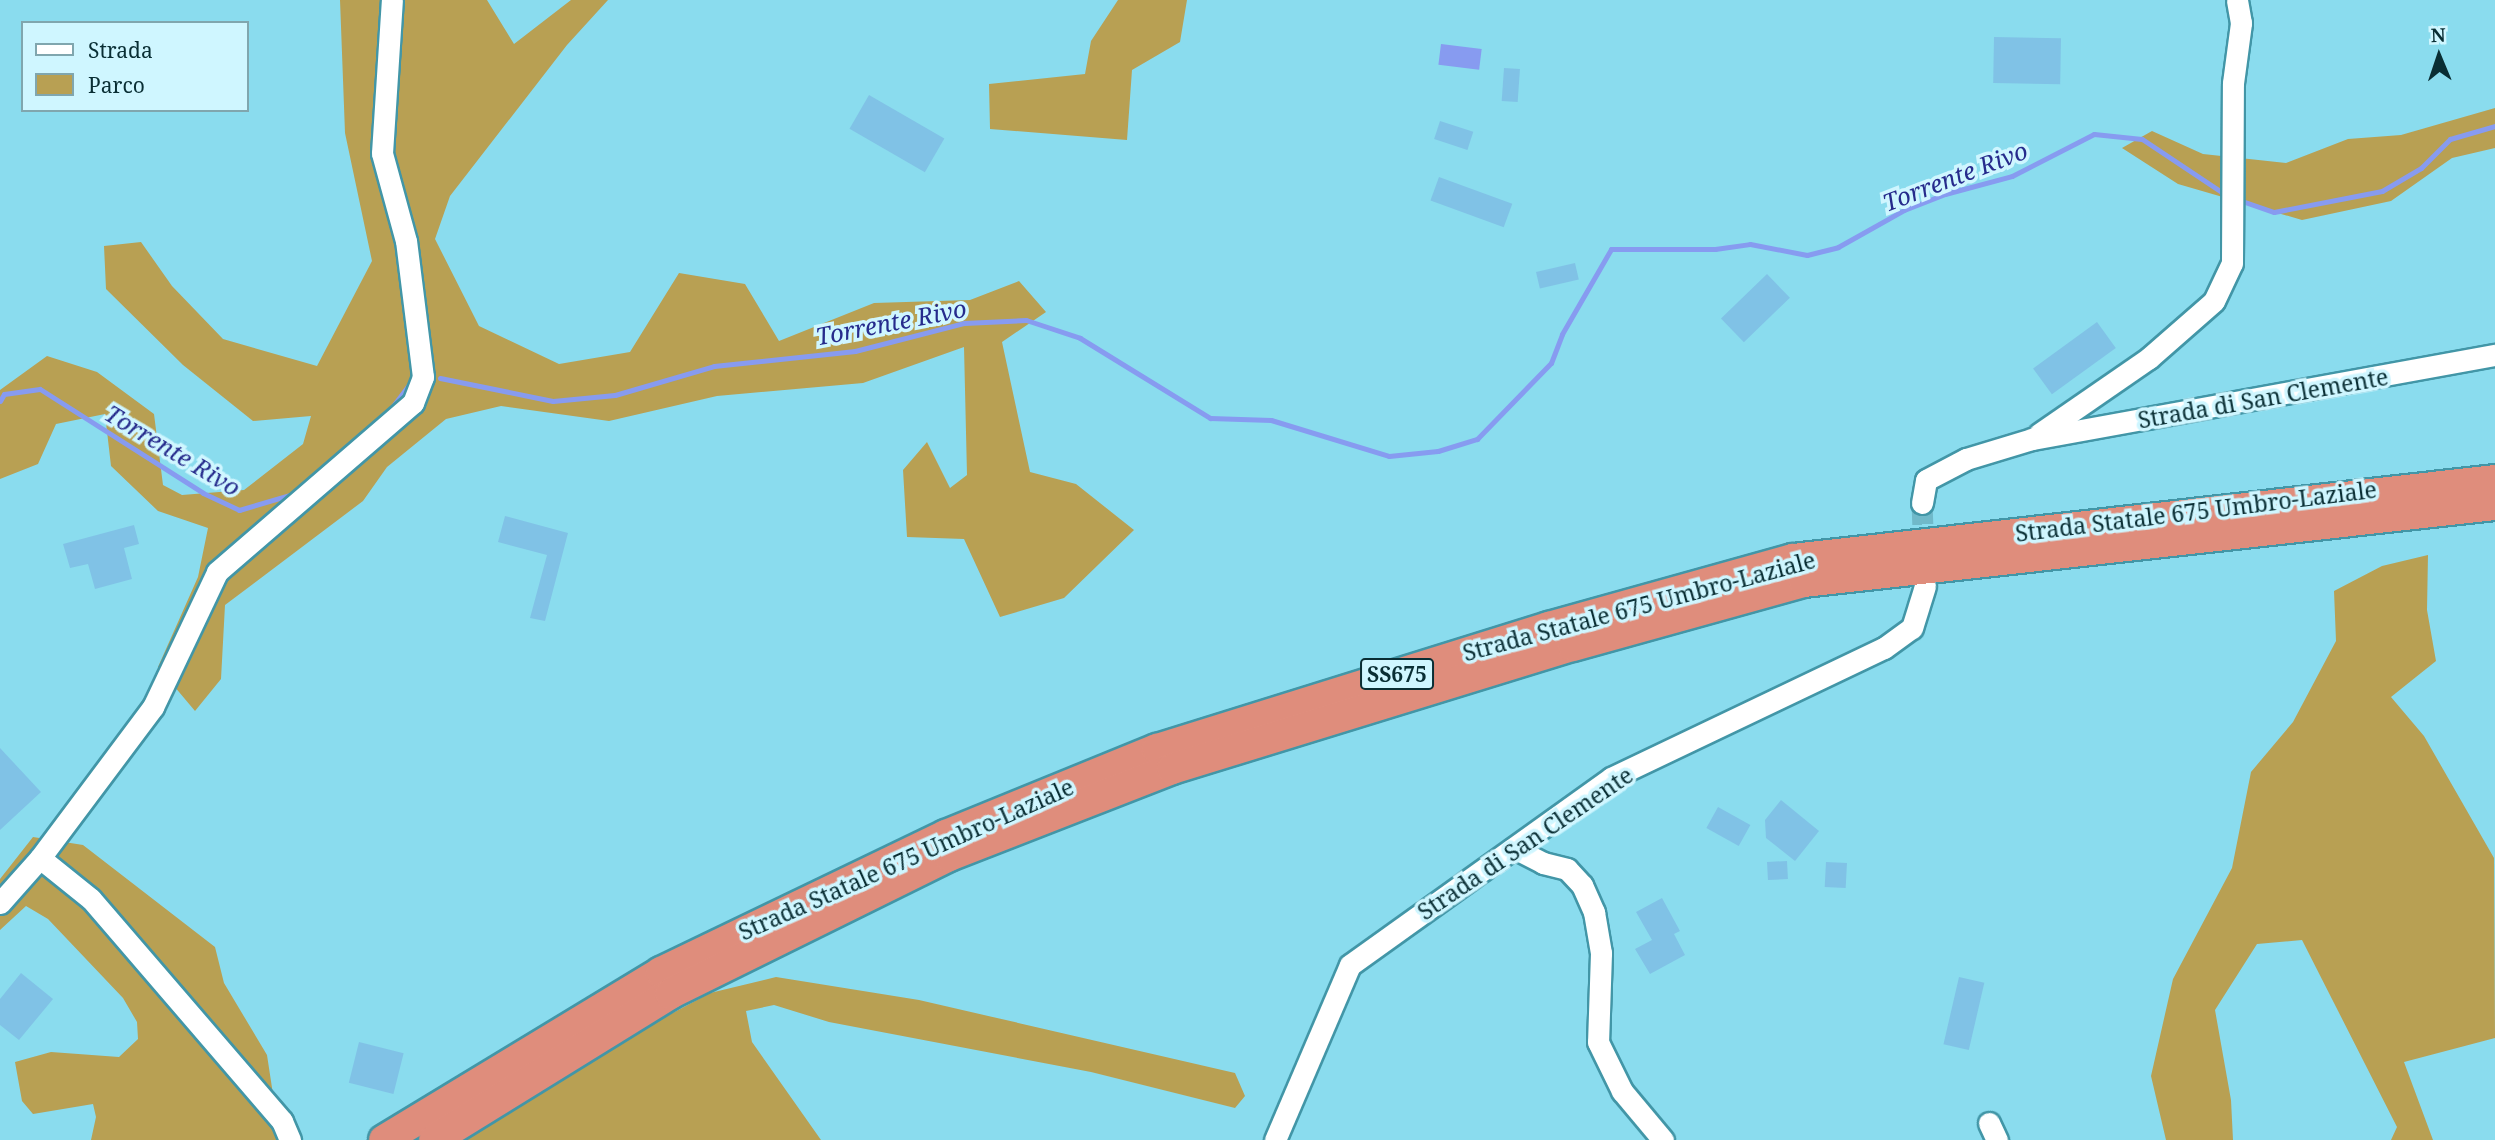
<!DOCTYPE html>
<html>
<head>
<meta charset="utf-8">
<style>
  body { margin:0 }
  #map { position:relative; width:2495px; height:1140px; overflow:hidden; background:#8adcee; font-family:"Noto Serif",serif }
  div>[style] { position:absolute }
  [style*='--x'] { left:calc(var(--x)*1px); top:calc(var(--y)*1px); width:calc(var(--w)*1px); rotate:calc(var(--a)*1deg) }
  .green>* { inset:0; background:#b8a053 }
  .water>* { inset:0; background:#879bf0; transform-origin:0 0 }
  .stream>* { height:5px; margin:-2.5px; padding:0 2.5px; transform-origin:2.5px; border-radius:2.5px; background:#879bf0 }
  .building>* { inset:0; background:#80c2e6; transform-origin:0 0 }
  .minor-tunnel>* { height:21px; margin-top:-10.5px; transform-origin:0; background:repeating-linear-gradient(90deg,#70b9c9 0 21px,transparent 0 31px) }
  .roads { filter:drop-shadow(2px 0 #4296a7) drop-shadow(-2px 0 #4296a7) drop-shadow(0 2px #4296a7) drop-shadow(0 -2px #4296a7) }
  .minor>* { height:21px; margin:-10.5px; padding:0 10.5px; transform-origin:10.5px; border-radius:10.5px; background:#fff }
  .highway>* { height:30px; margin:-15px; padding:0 15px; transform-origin:15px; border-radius:15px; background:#df8d7c }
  span { translate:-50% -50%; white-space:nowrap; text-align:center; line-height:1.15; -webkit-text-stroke:7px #cff6ff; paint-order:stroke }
  .shield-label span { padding:2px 5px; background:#cff6ff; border:2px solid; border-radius:5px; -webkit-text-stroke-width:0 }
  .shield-label { font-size:21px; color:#092e34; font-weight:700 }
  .street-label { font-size:23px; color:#092e34 }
  .water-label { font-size:24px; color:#262b8c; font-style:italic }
  .legend { position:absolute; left:21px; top:21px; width:228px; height:91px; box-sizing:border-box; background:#cff6ff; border:2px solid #80a6ae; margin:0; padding:9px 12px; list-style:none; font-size:21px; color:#092e34 }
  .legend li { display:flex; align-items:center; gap:14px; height:35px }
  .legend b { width:35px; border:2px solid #80a6ae }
  .north { position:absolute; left:2404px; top:21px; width:70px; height:70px; -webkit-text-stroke:5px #cff6ff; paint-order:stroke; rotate:358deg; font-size:19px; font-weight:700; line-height:28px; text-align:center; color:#092e34 }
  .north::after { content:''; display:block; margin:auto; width:24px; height:32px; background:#092e34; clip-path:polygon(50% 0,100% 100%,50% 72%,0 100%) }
</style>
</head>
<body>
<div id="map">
  <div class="green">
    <i style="clip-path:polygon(340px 0,487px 0,514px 44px,571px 0,608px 0,567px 45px,450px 196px,435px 239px,479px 326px,559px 364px,630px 352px,679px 273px,745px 284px,779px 341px,874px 303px,970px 300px,1019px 281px,1046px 312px,1002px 342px,1030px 472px,1076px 484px,1134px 530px,1064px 598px,1000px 617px,964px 539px,907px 537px,903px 470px,927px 442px,950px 488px,967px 475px,964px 347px,863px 383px,717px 396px,609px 421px,501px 406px,446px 419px,387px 467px,363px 501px,225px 605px,221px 679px,195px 711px,158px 667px,198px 577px,208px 528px,158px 511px,111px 466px,105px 414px,56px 424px,38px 464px,0 479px,0 390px,47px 356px,97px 372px,154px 414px,163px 485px,182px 495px,244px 490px,303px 444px,311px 416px,253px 421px,183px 365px,106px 289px,104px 246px,141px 242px,172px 286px,223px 339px,317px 366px,372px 261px,345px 133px)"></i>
    <i style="clip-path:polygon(1118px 0,1187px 0,1180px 42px,1132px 70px,1127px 140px,990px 129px,989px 84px,1085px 74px,1091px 41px)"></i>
    <i style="clip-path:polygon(2495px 108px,2495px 148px,2452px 158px,2391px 201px,2302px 220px,2178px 184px,2122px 148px,2152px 131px,2203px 154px,2286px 163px,2348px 139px,2401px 135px)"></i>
    <i style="clip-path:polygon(2428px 555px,2427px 610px,2436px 661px,2391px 697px,2424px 736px,2494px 858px,2495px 1038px,2404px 1062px,2433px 1140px,2391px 1140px,2397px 1127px,2302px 940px,2257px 944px,2215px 1010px,2231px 1100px,2233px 1140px,2166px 1140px,2151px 1076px,2173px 979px,2232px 868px,2251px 772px,2293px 722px,2336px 641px,2334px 591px,2382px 566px)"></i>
    <i style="clip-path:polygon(33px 837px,83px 845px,215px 947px,224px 983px,267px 1055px,280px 1140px,91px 1140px,96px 1117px,93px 1104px,33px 1114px,22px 1101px,15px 1062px,51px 1052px,119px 1057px,138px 1039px,137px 1022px,123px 998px,48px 919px,26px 906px,0 930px,0 879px)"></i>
    <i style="clip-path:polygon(776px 977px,919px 1000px,1235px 1073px,1245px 1096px,1235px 1108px,1091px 1072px,829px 1022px,774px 1005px,746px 1011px,752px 1042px,821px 1140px,462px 1140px,585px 1060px,710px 993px)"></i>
  </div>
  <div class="water">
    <i style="left:1441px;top:44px;width:41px;height:21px;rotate:7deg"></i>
  </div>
  <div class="stream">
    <i style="--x:2239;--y:200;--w:37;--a:19"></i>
    <i style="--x:2274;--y:212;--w:110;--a:-11"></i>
    <i style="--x:2382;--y:191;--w:45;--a:-30.5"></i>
    <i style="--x:2421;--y:168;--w:41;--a:-45"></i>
    <i style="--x:2450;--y:139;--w:47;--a:-16.1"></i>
    <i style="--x:440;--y:378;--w:115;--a:11.5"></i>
    <i style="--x:553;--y:401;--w:62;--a:-5.5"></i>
    <i style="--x:615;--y:395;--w:103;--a:-16.3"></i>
    <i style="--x:714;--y:366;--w:142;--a:-6.1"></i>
    <i style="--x:855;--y:351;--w:113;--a:-14.4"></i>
    <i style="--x:964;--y:323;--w:62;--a:-2.8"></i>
    <i style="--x:1026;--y:320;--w:57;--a:18.4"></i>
    <i style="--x:1080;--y:338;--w:153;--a:31.6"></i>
    <i style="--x:1210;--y:418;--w:61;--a:1.9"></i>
    <i style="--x:1271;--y:420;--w:123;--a:17"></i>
    <i style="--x:1389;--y:456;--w:49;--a:-5.8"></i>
    <i style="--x:1438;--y:451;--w:41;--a:-17.1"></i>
    <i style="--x:1477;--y:439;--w:106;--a:-45.8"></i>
    <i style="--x:1551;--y:363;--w:31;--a:-69"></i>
    <i style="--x:1562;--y:334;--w:98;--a:-60"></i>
    <i style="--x:1611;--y:249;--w:104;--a:0"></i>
    <i style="--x:1715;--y:249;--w:35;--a:-8"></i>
    <i style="--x:1750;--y:244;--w:58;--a:10.9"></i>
    <i style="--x:1807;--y:255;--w:32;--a:-14"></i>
    <i style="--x:1838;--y:247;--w:76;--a:-29.3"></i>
    <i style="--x:1904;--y:210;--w:44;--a:-21.3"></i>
    <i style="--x:1945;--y:194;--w:69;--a:-15"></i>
    <i style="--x:2012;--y:176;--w:92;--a:-27.1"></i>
    <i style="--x:2094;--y:134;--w:48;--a:5.9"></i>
    <i style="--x:2142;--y:139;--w:101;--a:33.7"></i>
    <i style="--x:0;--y:401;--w:8;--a:-60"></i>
    <i style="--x:4;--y:394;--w:36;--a:-8"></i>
    <i style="--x:40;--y:389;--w:193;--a:32.5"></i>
    <i style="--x:203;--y:493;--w:40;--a:25"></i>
    <i style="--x:239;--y:510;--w:56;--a:-16.5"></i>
    <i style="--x:390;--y:410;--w:39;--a:-53"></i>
  </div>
  <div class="building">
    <i style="left:1994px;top:37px;width:67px;height:46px;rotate:1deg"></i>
    <i style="left:1504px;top:68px;width:16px;height:33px;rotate:4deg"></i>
    <i style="left:869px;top:95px;width:87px;height:39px;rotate:30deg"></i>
    <i style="left:1440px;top:121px;width:35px;height:19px;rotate:18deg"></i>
    <i style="left:1439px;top:177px;width:78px;height:25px;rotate:20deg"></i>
    <i style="left:1575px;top:263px;width:17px;height:40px;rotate:77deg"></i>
    <i style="left:1767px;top:274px;width:33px;height:64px;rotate:46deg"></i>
    <i style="left:2097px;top:322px;width:32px;height:79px;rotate:54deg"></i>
    <i style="clip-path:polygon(505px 516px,568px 533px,545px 621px,530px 618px,547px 555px,498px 542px)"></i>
    <i style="clip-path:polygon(134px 525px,139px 544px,124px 548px,132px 579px,95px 589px,88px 564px,70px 568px,63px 544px)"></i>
    <i style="clip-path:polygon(0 748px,41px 792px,0 830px)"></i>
    <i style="clip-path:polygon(1781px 800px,1819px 831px,1795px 861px,1766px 838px,1765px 820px)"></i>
    <i style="left:1718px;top:807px;width:37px;height:24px;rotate:29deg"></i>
    <i style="left:1787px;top:861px;width:18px;height:20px;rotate:87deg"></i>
    <i style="left:1826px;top:862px;width:21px;height:25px;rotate:3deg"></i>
    <i style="clip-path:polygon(1662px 898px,1680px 931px,1674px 934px,1685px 955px,1650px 974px,1635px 949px,1652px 940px,1636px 912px)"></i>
    <i style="clip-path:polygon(21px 973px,53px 999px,19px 1040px,0 1025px,0 999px)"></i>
    <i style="left:1959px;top:977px;width:26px;height:69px;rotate:13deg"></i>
    <i style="left:359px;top:1042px;width:46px;height:42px;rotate:14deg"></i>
  </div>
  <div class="minor-tunnel">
    <i style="--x:1922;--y:503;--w:53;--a:87.8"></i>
  </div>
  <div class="roads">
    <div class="minor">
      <i style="--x:2039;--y:434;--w:134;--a:-34.6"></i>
      <i style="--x:2149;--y:358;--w:86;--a:-41.2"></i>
      <i style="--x:2214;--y:301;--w:42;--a:-64.7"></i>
      <i style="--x:2232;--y:263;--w:180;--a:-89.7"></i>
      <i style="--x:2233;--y:83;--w:61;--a:-82.4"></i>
      <i style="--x:2241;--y:23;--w:23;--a:-100"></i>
      <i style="--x:1922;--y:503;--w:23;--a:-80"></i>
      <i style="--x:1926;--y:480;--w:45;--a:-27.7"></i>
      <i style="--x:1966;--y:459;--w:69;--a:-16.9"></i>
      <i style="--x:2032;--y:439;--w:471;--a:-10.3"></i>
      <i style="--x:1514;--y:848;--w:33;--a:27"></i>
      <i style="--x:1543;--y:863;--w:25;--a:14"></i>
      <i style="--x:1567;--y:869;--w:22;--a:47"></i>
      <i style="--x:1582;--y:885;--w:30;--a:66"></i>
      <i style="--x:1594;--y:912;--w:42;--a:80.3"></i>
      <i style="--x:1601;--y:953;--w:89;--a:91.9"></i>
      <i style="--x:1598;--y:1042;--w:55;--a:63.9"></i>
      <i style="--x:1622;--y:1091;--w:64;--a:50.1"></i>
      <i style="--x:40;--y:858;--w:65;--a:38.8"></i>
      <i style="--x:91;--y:899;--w:293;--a:49.3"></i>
      <i style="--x:282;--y:1121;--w:21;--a:67"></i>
      <i style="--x:0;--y:903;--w:60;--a:-48.4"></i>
      <i style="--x:40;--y:858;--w:189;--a:-53.2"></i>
      <i style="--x:153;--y:707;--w:149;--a:-64.6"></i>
      <i style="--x:217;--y:572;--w:259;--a:-40.8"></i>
      <i style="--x:413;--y:403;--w:28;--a:-69"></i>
      <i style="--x:423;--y:377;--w:137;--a:-97.1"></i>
      <i style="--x:406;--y:241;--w:91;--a:-105.3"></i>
      <i style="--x:382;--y:153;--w:153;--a:-86.3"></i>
      <i style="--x:1989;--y:1123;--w:19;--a:65"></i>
      <i style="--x:1275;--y:1140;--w:190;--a:-66.8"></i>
      <i style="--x:1350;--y:965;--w:321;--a:-35.6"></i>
      <i style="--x:1611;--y:778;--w:302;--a:-25.5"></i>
      <i style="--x:1884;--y:648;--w:34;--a:-36"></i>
      <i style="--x:1912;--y:628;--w:44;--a:-72.8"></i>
    </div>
    <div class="highway">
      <i style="--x:384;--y:1140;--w:324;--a:-31.2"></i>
      <i style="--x:661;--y:972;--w:316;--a:-25.7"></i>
      <i style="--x:946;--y:835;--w:228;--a:-22.2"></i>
      <i style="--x:1157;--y:749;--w:411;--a:-17.3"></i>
      <i style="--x:1549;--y:627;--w:253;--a:-15.6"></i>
      <i style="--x:1793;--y:559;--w:706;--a:-6.42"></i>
      <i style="--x:434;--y:1140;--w:278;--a:-31.7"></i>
      <i style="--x:670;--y:994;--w:311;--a:-26.3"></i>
      <i style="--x:949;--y:856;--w:239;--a:-21.3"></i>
      <i style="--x:1172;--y:769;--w:419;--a:-17.1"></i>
      <i style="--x:1573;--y:646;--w:240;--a:-15.5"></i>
      <i style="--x:1804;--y:582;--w:695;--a:-6.36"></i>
    </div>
  </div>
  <div class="shield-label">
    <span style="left:1397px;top:674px">SS675</span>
  </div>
  <div class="street-label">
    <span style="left:2263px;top:398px;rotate:-10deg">Strada di San Clemente</span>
    <span style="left:2196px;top:511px;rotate:-7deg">Strada Statale 675 Umbro-Laziale</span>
    <span style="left:1639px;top:606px;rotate:-15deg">Strada Statale 675 Umbro-Laziale</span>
    <span style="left:1525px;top:843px;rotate:-34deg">Strada di San Clemente</span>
    <span style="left:906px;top:859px;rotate:-24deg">Strada Statale 675 Umbro-Laziale</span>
  </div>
  <div class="water-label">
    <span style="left:1955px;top:176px;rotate:-21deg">Torrente Rivo</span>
    <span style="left:891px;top:322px;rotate:-11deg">Torrente Rivo</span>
    <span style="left:173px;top:450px;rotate:31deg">Torrente Rivo</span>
  </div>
  <ul class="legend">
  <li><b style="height:9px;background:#fff"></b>Strada</li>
  <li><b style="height:19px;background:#b8a053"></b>Parco</li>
  </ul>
  <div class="north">N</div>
</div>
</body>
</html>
